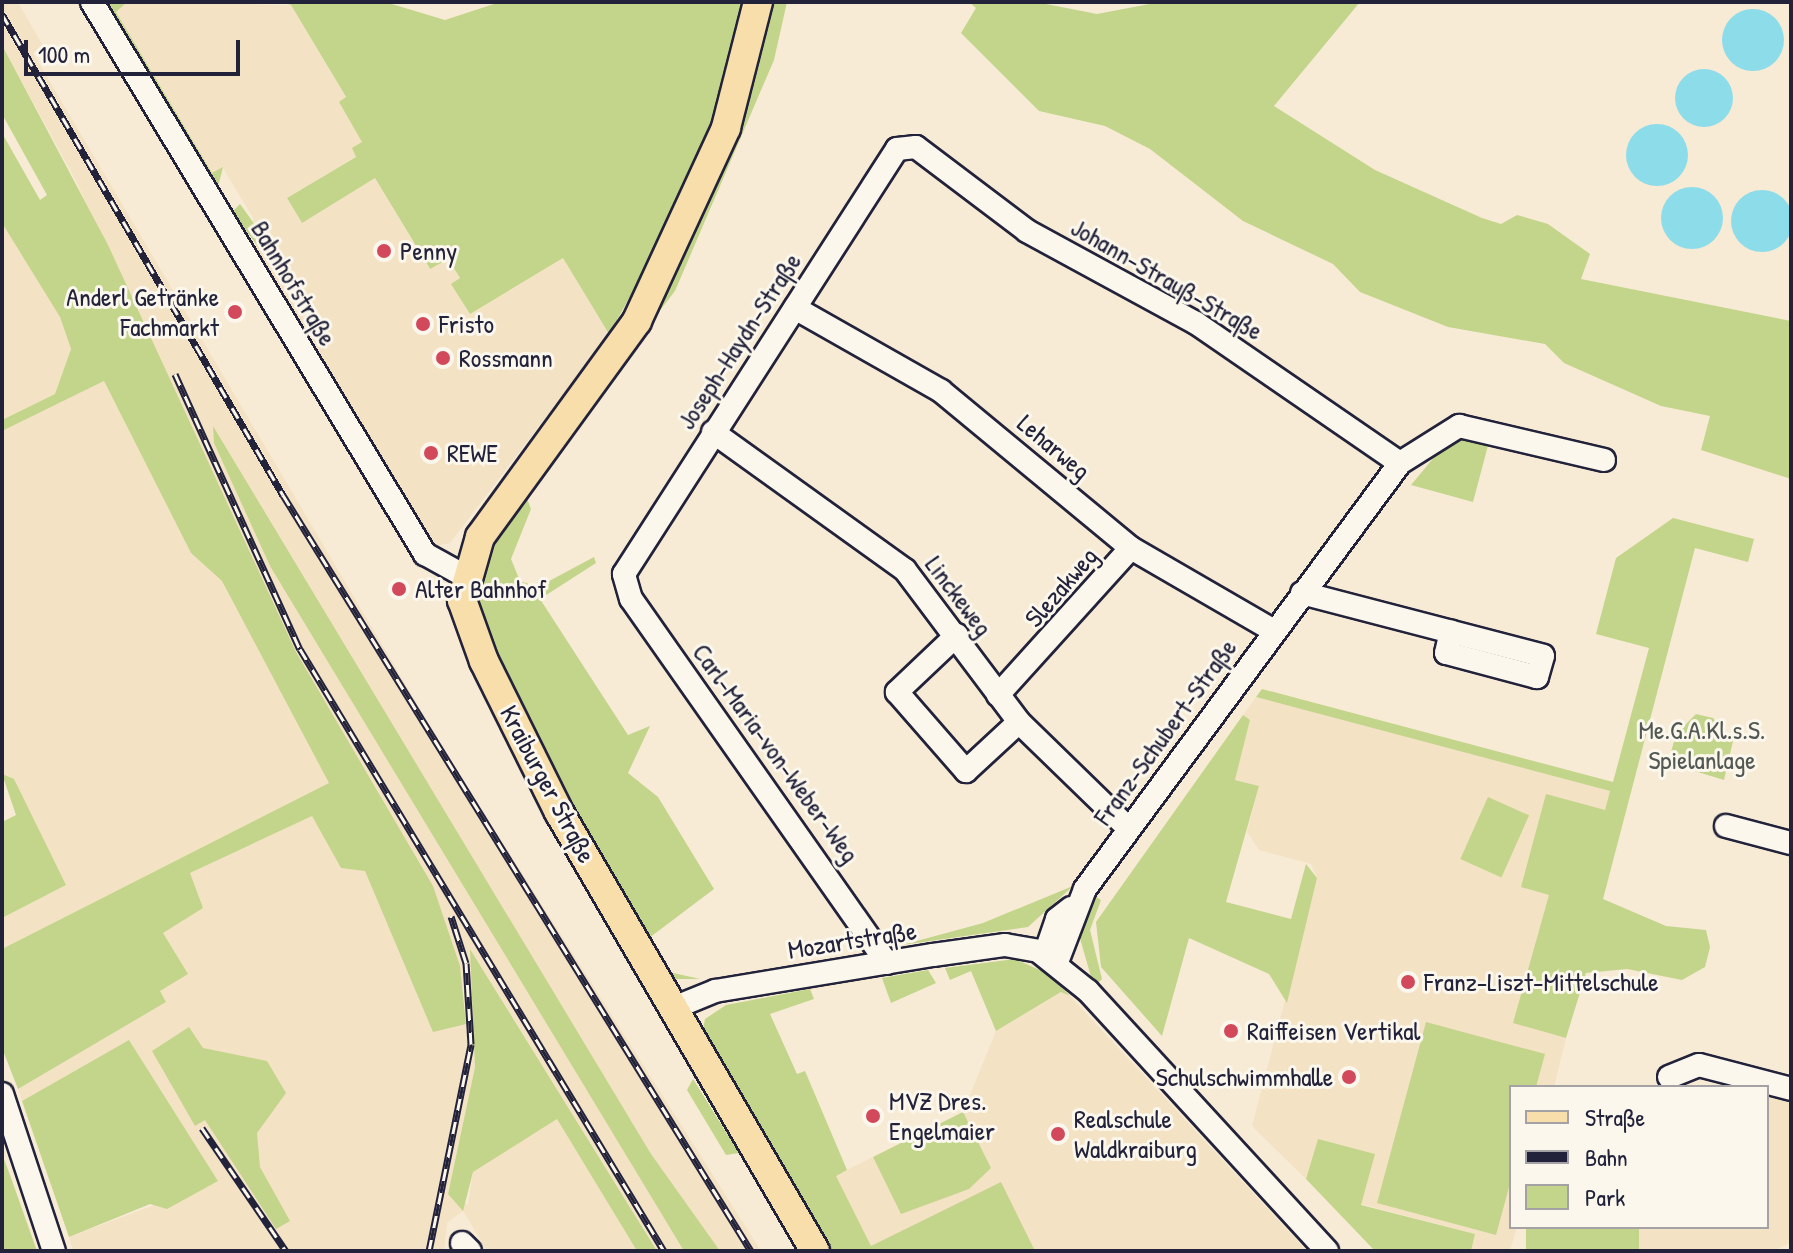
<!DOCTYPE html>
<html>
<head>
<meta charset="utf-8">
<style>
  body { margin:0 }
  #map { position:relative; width:1793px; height:1253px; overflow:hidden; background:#f7ebd5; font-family:"Patrick Hand",sans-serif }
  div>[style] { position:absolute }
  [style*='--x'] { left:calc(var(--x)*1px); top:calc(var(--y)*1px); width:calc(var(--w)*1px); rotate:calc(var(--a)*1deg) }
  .built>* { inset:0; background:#f4e2c5 }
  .green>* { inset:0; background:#c3d58a; transform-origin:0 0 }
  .water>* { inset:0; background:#8ddcea }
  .round { border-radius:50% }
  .roads { filter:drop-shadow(2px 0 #22223b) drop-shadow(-2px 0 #22223b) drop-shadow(0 2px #22223b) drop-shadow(0 -2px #22223b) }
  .minor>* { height:22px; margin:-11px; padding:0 11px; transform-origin:11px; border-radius:11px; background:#fbf7ec }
  .major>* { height:28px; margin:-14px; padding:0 14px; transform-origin:14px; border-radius:14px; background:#f8deab }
  .rail>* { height:7px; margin-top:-3.5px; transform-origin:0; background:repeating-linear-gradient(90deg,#fbf7ec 0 12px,#22223b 0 24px); box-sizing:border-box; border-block:2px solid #22223b }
  .dots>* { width:22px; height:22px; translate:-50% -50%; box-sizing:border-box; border:4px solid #fbf7ec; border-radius:50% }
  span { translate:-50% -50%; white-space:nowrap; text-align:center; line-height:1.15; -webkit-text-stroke:6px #fbf7ec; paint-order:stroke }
  .poi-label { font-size:26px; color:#22223b }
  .left { translate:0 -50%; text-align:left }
  .right { translate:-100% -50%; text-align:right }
  .street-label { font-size:26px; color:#22223b }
  .park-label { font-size:26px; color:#525853 }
  .frame { position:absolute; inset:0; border:4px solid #22223b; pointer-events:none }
  .legend { position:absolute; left:1509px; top:1085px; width:260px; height:144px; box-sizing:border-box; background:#fbf7ec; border:2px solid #a4a2a5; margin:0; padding:10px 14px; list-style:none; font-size:24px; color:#22223b }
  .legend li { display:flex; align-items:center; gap:16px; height:40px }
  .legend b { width:40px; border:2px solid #a4a2a5 }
  .scale { position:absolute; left:24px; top:40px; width:216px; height:36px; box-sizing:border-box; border:4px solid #22223b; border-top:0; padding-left:10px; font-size:24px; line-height:28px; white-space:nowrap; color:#22223b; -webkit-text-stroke:6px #fbf7ec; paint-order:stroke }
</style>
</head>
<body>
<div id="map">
  <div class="built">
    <i style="clip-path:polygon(2px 2px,18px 2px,43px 46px,33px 53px,446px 753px,761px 1251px,657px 1251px,471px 950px,475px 1067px,448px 1194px,468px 1205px,473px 1172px,557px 1119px,637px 1251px,487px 1251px,463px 1211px,447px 1223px,444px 1251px,73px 1251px,69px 1237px,218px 1181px,129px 1040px,22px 1101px,18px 1089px,166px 1002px,160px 991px,162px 933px,190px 873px,312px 816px,341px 867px,365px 871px,385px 908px,433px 1031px,466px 1023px,464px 991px,256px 573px,76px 181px,2px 45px)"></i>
    <i style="clip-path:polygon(127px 2px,291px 5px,346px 98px,339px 102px,363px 142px,357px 156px,287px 198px,301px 222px,375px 178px,429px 269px,448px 258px,460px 279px,452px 285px,470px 314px,563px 258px,609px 334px,450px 543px,431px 547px,425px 541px,256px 250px,253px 218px,223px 168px,212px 174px,116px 12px)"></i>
    <i style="clip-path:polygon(2px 223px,60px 317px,71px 349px,55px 394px,2px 420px)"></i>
    <i style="clip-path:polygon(104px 381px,191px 553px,222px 581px,330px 783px,2px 949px,2px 918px,66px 885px,2px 774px,2px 431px)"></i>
    <i style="clip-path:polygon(1256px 697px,1610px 791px,1580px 902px,1513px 1022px,1566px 1038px,1554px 1087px,1511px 1087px,1517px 1227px,1510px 1251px,1471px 1251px,1475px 1234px,1361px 1204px,1374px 1154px,1318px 1140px,1306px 1179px,1252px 1126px,1317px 878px,1311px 864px,1259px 850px,1247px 832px,1259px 786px,1235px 780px,1250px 720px,1243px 715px)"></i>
    <i style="clip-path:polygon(1062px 992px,1070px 996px,1307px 1251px,857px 1251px,823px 1182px,963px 1112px,996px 1031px)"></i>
    <i style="clip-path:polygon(1767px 1093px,1791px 1100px,1791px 1243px,1772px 1251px,1638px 1251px,1639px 1227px,1767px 1227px)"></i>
  </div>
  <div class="green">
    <i style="clip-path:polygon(100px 2px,127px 2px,116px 12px,212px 173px,223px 167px,219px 183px,216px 184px)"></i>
    <i style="clip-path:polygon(282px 2px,385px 2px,445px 20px,500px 2px,744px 2px,727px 79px,673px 220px,609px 334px,563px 258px,470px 314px,451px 284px,460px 278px,448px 259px,430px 269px,375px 178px,302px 223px,287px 198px,356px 157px,352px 148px,362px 142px,339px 102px,346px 97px,291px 5px)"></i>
    <i style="clip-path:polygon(774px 2px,787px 2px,774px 60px,675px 291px,628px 352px,737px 127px)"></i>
    <i style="clip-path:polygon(969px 2px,1036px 2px,1097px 14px,1160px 2px,1360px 2px,1274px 106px,1375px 170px,1482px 218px,1501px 224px,1517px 215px,1548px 224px,1590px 254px,1581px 279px,1791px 321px,1791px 479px,1701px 450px,1710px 416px,1661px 406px,1564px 363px,1545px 344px,1448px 327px,1360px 292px,1333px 264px,1243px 221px,1150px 149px,1105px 126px,1039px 111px,961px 33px,976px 8px)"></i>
    <i style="clip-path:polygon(2px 45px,108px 245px,296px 652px,433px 886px,460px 966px,466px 1024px,433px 1032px,365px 871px,341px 868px,312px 816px,190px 873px,203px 908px,163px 933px,188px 974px,160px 991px,166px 1002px,18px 1089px,2px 1048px,2px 949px,329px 783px,222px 581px,191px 553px,104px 381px,2px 431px,2px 420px,55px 394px,71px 349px,60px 317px,2px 223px,2px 133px,40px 200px,47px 195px,2px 114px)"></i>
    <i style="clip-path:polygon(240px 204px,266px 240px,259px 248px,232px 212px)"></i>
    <i style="clip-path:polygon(213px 426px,651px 1154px,720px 1251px,684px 1251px,270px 566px,214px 443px)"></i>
    <i style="clip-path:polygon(1451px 437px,1490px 438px,1473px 502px,1411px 485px)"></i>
    <i style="clip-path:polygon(524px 491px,531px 509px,511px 559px,520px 581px,538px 587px,594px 557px,596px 563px,540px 599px,628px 735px,650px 726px,628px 773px,658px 797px,714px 889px,649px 938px,669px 972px,700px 979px,670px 979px,657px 969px,500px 671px,475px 595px,481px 561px)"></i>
    <i style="clip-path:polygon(1673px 518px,1754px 539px,1748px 562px,1695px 548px,1603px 899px,1666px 926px,1706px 930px,1710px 947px,1705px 967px,1682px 980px,1627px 969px,1586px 973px,1566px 1038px,1513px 1023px,1549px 895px,1521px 887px,1546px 794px,1605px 810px,1610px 791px,1256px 697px,1262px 689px,1613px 782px,1649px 648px,1596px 634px,1616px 558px)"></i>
    <i style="clip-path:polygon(1696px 714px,1713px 718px,1733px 741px,1724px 780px,1668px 763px,1676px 734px)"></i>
    <i style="clip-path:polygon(1243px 715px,1250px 720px,1235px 780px,1259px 786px,1226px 902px,1291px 919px,1306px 864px,1317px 878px,1287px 1003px,1269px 974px,1189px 938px,1162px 1036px,1101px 967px,1096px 922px)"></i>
    <i style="clip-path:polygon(2px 774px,14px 779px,66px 885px,2px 918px,2px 822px,16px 815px)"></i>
    <i style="left:1488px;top:797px;width:45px;height:68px;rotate:24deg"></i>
    <i style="clip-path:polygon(1073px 886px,1028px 927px,902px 945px,983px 923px)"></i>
    <i style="clip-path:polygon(1092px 894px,1101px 900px,1090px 930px,1102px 979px,1094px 987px,1079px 935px)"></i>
    <i style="clip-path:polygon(470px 949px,657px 1251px,637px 1251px,557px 1119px,473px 1172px,463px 1211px,448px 1194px,475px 1067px)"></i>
    <i style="clip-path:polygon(1015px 959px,1049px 974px,1070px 996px,1061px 992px,996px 1031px,971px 971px,950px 980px,945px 968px)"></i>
    <i style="clip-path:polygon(928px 970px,936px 983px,891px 1003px,882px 978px)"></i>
    <i style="clip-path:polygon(810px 989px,814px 999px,770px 1014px,797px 1074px,805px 1071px,847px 1170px,836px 1176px,871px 1246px,1001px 1182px,1035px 1251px,825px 1251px,702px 1034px,705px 1019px,726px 1005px)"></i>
    <i style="clip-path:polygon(1426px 1022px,1545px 1054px,1536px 1087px,1511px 1087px,1511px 1180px,1496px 1235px,1377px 1203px)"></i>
    <i style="clip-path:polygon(189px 1027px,203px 1048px,267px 1061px,286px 1093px,257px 1133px,260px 1167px,290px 1221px,276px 1229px,205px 1120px,195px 1126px,152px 1051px)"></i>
    <i style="clip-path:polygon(129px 1040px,218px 1181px,167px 1209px,150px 1204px,69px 1237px,22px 1101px)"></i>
    <i style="clip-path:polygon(693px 1079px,739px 1153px,726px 1155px,687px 1090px)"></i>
    <i style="clip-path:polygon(963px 1112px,991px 1168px,969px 1189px,901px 1214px,873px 1157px)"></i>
    <i style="clip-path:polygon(1318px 1139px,1375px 1154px,1361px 1205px,1475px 1234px,1471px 1251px,1375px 1251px,1306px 1179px)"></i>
    <i style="clip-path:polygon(2px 1154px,10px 1175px,37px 1251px,2px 1251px)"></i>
    <i style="left:1526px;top:1227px;width:113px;height:25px"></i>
  </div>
  <div class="water">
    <i class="round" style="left:1722px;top:9px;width:62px;height:62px"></i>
    <i class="round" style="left:1675px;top:69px;width:58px;height:58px"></i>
    <i class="round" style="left:1626px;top:124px;width:62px;height:62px"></i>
    <i class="round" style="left:1661px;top:187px;width:62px;height:62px"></i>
    <i class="round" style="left:1731px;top:190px;width:62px;height:62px"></i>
  </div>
  <div class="roads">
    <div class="minor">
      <i style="--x:92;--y:2;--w:645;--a:58.9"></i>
      <i style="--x:425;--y:554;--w:43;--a:28.9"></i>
      <i style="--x:795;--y:308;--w:168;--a:29.6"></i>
      <i style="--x:941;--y:391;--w:246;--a:39.6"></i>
      <i style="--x:1131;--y:548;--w:165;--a:30.1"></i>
      <i style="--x:713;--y:432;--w:236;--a:35.7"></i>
      <i style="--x:905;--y:570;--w:190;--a:53.1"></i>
      <i style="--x:1019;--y:722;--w:153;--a:44.2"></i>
      <i style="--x:1302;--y:593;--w:249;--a:14.6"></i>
      <i style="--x:1543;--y:656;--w:22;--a:106"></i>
      <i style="--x:1537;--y:677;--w:94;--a:-165.2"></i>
      <i style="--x:1446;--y:653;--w:22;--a:-77"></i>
      <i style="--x:957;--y:635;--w:83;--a:136.5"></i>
      <i style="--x:897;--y:692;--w:105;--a:48.9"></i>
      <i style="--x:966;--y:771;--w:72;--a:-42.8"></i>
      <i style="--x:998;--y:695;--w:198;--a:-47.9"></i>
      <i style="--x:1726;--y:826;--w:67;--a:14.7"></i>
      <i style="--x:1045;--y:954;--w:37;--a:-71"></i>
      <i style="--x:1057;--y:919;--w:18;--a:-38"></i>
      <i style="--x:1057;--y:962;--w:78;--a:-69"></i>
      <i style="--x:1085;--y:889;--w:530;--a:-53.52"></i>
      <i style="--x:1400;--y:463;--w:70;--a:-32.1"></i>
      <i style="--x:1459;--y:426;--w:149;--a:13.2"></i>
      <i style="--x:887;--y:963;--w:445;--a:-125.1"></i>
      <i style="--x:631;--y:599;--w:26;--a:-106"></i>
      <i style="--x:624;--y:574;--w:505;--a:-57.29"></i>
      <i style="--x:897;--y:149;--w:19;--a:-6"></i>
      <i style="--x:916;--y:147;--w:139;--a:37.1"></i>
      <i style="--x:1027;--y:231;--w:192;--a:28.6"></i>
      <i style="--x:1196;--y:323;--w:247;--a:34.5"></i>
      <i style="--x:671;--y:1009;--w:48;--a:-22.2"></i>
      <i style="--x:715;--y:991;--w:221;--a:-9.4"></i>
      <i style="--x:933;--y:955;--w:73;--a:-7.9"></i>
      <i style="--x:1005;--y:945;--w:34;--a:10"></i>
      <i style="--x:1038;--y:951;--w:64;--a:38.7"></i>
      <i style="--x:1088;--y:991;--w:353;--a:47.4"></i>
      <i style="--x:1669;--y:1077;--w:32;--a:-22"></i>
      <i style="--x:1699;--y:1065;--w:95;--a:14.6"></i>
      <i style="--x:2;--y:1094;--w:165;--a:71.7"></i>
      <i style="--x:462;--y:1243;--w:11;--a:45"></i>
    </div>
    <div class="major">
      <i style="--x:758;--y:2;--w:130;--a:104.3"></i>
      <i style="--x:726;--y:128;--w:213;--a:114.8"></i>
      <i style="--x:637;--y:321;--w:267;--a:126"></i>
      <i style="--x:480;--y:537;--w:66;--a:105.9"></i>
      <i style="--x:462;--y:600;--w:65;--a:70.2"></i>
      <i style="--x:484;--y:661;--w:169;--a:63.6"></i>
      <i style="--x:559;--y:812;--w:508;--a:59.75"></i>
    </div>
  </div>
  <div class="rail">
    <i style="--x:2;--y:14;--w:557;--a:59.71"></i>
    <i style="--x:283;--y:495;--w:889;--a:58.24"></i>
    <i style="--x:175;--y:374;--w:302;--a:65.6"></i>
    <i style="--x:300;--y:649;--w:703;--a:58.84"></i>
    <i style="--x:202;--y:1128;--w:149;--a:55.7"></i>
    <i style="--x:429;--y:1251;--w:211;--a:-78.5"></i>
    <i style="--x:471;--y:1044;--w:81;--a:-93.5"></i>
    <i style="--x:466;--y:963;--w:49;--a:-107.7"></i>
  </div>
  <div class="dots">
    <i style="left:384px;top:251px;background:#d1495b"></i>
    <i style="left:235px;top:312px;background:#d1495b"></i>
    <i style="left:423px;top:324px;background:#d1495b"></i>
    <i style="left:443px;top:358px;background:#d1495b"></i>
    <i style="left:431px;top:453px;background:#d1495b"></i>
    <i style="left:399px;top:589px;background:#d1495b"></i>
    <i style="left:1408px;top:982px;background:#d1495b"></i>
    <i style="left:1231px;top:1031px;background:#d1495b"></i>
    <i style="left:1349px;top:1077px;background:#d1495b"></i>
    <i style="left:873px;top:1116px;background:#d1495b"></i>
    <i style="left:1058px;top:1134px;background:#d1495b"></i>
  </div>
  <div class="poi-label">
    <span class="left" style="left:400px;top:251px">Penny</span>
    <span class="right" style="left:219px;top:312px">Anderl Getränke<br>Fachmarkt</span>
    <span class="left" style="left:439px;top:324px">Fristo</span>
    <span class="left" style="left:459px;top:358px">Rossmann</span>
    <span class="left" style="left:447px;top:453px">REWE</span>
    <span class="left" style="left:415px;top:589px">Alter Bahnhof</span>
    <span class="left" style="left:1424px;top:982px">Franz-Liszt-Mittelschule</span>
    <span class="left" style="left:1247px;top:1031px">Raiffeisen Vertikal</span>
    <span class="right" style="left:1333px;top:1077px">Schulschwimmhalle</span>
    <span class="left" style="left:889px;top:1116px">MVZ Dres.<br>Engelmaier</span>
    <span class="left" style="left:1074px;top:1134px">Realschule<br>Waldkraiburg</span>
  </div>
  <div class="street-label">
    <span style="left:1167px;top:279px;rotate:30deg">Johann-Strauß-Straße</span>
    <span style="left:294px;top:283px;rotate:59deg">Bahnhofstraße</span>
    <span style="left:739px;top:341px;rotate:-57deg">Joseph-Haydn-Straße</span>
    <span style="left:1054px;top:447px;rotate:40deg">Leharweg</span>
    <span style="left:1061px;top:587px;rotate:-49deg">Slezakweg</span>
    <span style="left:959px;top:596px;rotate:53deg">Linckeweg</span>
    <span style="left:1165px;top:732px;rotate:-54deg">Franz-Schubert-Straße</span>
    <span style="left:776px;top:753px;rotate:54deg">Carl-Maria-von-Weber-Weg</span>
    <span style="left:548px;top:784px;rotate:62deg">Kraiburger Straße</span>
    <span style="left:852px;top:940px;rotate:-9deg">Mozartstraße</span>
  </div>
  <div class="park-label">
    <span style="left:1702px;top:745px">Me.G.A.Kl.s.S.<br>Spielanlage</span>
  </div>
  <div class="frame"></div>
  <ul class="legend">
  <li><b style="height:10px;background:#f8deab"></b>Straße</li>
  <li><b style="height:10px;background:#22223b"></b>Bahn</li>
  <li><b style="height:22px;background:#c3d58a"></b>Park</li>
  </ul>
  <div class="scale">100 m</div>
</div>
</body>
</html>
